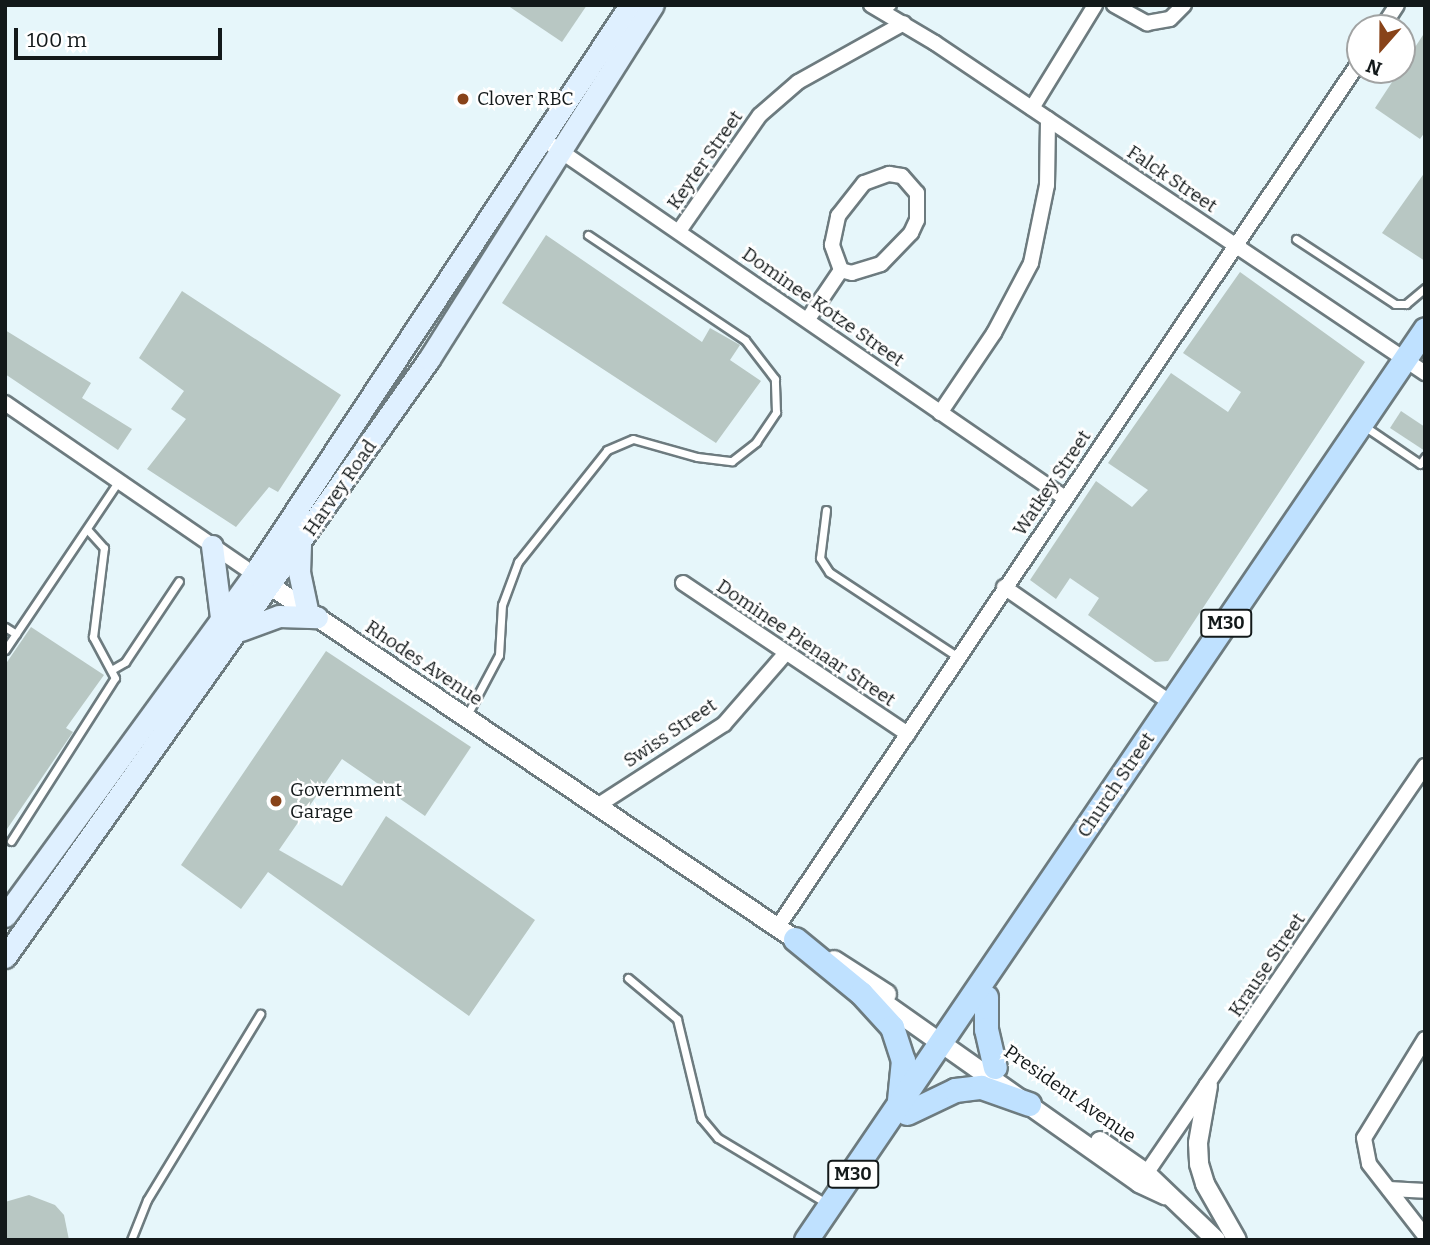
<!DOCTYPE html>
<html>
<head>
<meta charset="utf-8">
<style>
  body { margin:0 }
  #map { position:relative; width:1430px; height:1245px; overflow:hidden; background:#e6f6fa; font-family:Bitter,serif }
  div>[style] { position:absolute }
  [style*='--x'] { left:calc(var(--x)*1px); top:calc(var(--y)*1px); width:calc(var(--w)*1px); rotate:calc(var(--a)*1deg) }
  .building>* { inset:0; background:#b8c7c3 }
  .roads { filter:drop-shadow(2px 0 #6d7b7f) drop-shadow(-2px 0 #6d7b7f) drop-shadow(0 2px #6d7b7f) drop-shadow(0 -2px #6d7b7f) }
  .service>* { height:7px; margin:-3.5px; padding:0 3.5px; transform-origin:3.5px; border-radius:3.5px; background:#fff }
  .minor>* { height:14px; margin:-7px; padding:0 7px; transform-origin:7px; border-radius:7px; background:#fff }
  .tertiary>* { height:18px; margin:-9px; padding:0 9px; transform-origin:9px; border-radius:9px; background:#fff }
  .secondary>* { height:21px; margin:-10.5px; padding:0 10.5px; transform-origin:10.5px; border-radius:10.5px; background:#dff0ff }
  .primary>* { height:23px; margin:-11.5px; padding:0 11.5px; transform-origin:11.5px; border-radius:11.5px; background:#bfe1ff }
  .dots>* { width:19px; height:19px; translate:-50% -50%; box-sizing:border-box; border:4px solid #fff; border-radius:50% }
  span { translate:-50% -50%; white-space:nowrap; text-align:center; line-height:1.15; -webkit-text-stroke:5px #fff; paint-order:stroke }
  .shield-label span { padding:2px 5px; background:#fff; border:2px solid; border-radius:5px; -webkit-text-stroke-width:0 }
  .shield-label { font-size:18px; color:#13191a; font-weight:700 }
  .poi-label { font-size:19px; color:#13191a }
  .left { translate:0 -50%; text-align:left }
  .street-label { font-size:19px; color:#13191a }
  .frame { position:absolute; inset:0; border:7px solid #13191a; pointer-events:none }
  .north { position:absolute; left:1346px; top:14px; width:70px; height:70px; box-sizing:border-box; background:#fff; border:2px solid #a1a3a3; border-radius:50%; rotate:201deg; font-size:19px; font-weight:700; line-height:28px; text-align:center; color:#13191a }
  .north::after { content:''; display:block; margin:auto; width:24px; height:32px; background:#884319; clip-path:polygon(50% 0,100% 100%,50% 72%,0 100%) }
  .scale { position:absolute; left:14px; top:28px; width:208px; height:32px; box-sizing:border-box; border:4px solid #13191a; border-top:0; padding-left:9px; font-size:21px; line-height:24px; white-space:nowrap; color:#13191a; -webkit-text-stroke:5px #fff; paint-order:stroke }
</style>
</head>
<body>
<div id="map">
  <div class="building">
    <i style="clip-path:polygon(507px 5px,587px 5px,562px 42px)"></i>
    <i style="clip-path:polygon(1425px 32px,1425px 132px,1420px 139px,1375px 108px)"></i>
    <i style="clip-path:polygon(1425px 172px,1425px 261px,1382px 233px)"></i>
    <i style="clip-path:polygon(546px 235px,702px 342px,710px 328px,740px 345px,730px 360px,761px 381px,716px 443px,502px 303px)"></i>
    <i style="clip-path:polygon(1240px 272px,1365px 362px,1168px 661px,1155px 662px,1088px 615px,1099px 598px,1070px 578px,1056px 599px,1030px 580px,1096px 481px,1132px 507px,1148px 490px,1108px 463px,1171px 373px,1228px 412px,1241px 392px,1183px 353px)"></i>
    <i style="clip-path:polygon(182px 291px,341px 395px,278px 492px,269px 487px,236px 527px,147px 469px,186px 419px,171px 409px,184px 391px,139px 358px)"></i>
    <i style="clip-path:polygon(5px 330px,91px 383px,82px 398px,132px 429px,118px 450px,5px 374px)"></i>
    <i style="clip-path:polygon(1401px 411px,1425px 427px,1425px 451px,1390px 428px)"></i>
    <i style="clip-path:polygon(31px 627px,104px 675px,66px 728px,73px 732px,5px 832px,5px 665px)"></i>
    <i style="clip-path:polygon(326px 651px,471px 747px,425px 816px,342px 759px,279px 850px,342px 886px,386px 816px,535px 920px,469px 1016px,268px 872px,241px 909px,181px 865px)"></i>
    <i style="clip-path:polygon(29px 1195px,55px 1205px,64px 1215px,69px 1240px,5px 1240px,5px 1202px)"></i>
  </div>
  <div class="roads">
    <div class="service">
      <i style="--x:891;--y:6;--w:1;--a:-45"></i>
      <i style="--x:1296;--y:239;--w:118;--a:33.3"></i>
      <i style="--x:1395;--y:304;--w:11;--a:0"></i>
      <i style="--x:1406;--y:304;--w:25;--a:-40"></i>
      <i style="--x:1370;--y:430;--w:60;--a:34.2"></i>
      <i style="--x:1420;--y:464;--w:9;--a:-54"></i>
      <i style="--x:826;--y:510;--w:48;--a:97.1"></i>
      <i style="--x:820;--y:558;--w:17;--a:57"></i>
      <i style="--x:829;--y:572;--w:154;--a:33.4"></i>
      <i style="--x:5;--y:627;--w:13;--a:32"></i>
      <i style="--x:5;--y:650;--w:202;--a:-56.1"></i>
      <i style="--x:113;--y:669;--w:14;--a:-30"></i>
      <i style="--x:125;--y:662;--w:97;--a:-56.3"></i>
      <i style="--x:466;--y:717;--w:70;--a:-62"></i>
      <i style="--x:499;--y:655;--w:50;--a:-86.6"></i>
      <i style="--x:502;--y:605;--w:46;--a:-69.6"></i>
      <i style="--x:518;--y:562;--w:143;--a:-51.5"></i>
      <i style="--x:607;--y:450;--w:28;--a:-23"></i>
      <i style="--x:633;--y:439;--w:66;--a:15.7"></i>
      <i style="--x:697;--y:457;--w:35;--a:7"></i>
      <i style="--x:732;--y:461;--w:31;--a:-38"></i>
      <i style="--x:756;--y:442;--w:36;--a:-56"></i>
      <i style="--x:776;--y:412;--w:33;--a:-92"></i>
      <i style="--x:775;--y:379;--w:49;--a:-127.6"></i>
      <i style="--x:745;--y:340;--w:189;--a:-146.2"></i>
      <i style="--x:11;--y:841;--w:193;--a:-57.5"></i>
      <i style="--x:115;--y:678;--w:47;--a:-118.2"></i>
      <i style="--x:93;--y:637;--w:90;--a:-83"></i>
      <i style="--x:104;--y:548;--w:25;--a:-132"></i>
      <i style="--x:628;--y:978;--w:64;--a:39.9"></i>
      <i style="--x:677;--y:1019;--w:102;--a:76.4"></i>
      <i style="--x:701;--y:1118;--w:26;--a:50"></i>
      <i style="--x:718;--y:1138;--w:126;--a:31"></i>
      <i style="--x:131;--y:1240;--w:43;--a:-68.2"></i>
      <i style="--x:147;--y:1200;--w:218;--a:-58.7"></i>
    </div>
    <div class="minor">
      <i style="--x:871;--y:5;--w:74;--a:30.7"></i>
      <i style="--x:935;--y:43;--w:591;--a:33.96"></i>
      <i style="--x:1114;--y:5;--w:38;--a:29"></i>
      <i style="--x:1147;--y:23;--w:23;--a:-10"></i>
      <i style="--x:1170;--y:19;--w:20;--a:-45"></i>
      <i style="--x:1382;--y:28;--w:27;--a:-57"></i>
      <i style="--x:1032;--y:108;--w:121;--a:-58.5"></i>
      <i style="--x:543;--y:139;--w:634;--a:34.52"></i>
      <i style="--x:889;--y:174;--w:13;--a:9"></i>
      <i style="--x:902;--y:176;--w:23;--a:49"></i>
      <i style="--x:917;--y:193;--w:27;--a:90"></i>
      <i style="--x:917;--y:220;--w:14;--a:115"></i>
      <i style="--x:911;--y:233;--w:43;--a:134.1"></i>
      <i style="--x:881;--y:264;--w:30;--a:163"></i>
      <i style="--x:852;--y:273;--w:11;--a:-165"></i>
      <i style="--x:841;--y:270;--w:27;--a:-110"></i>
      <i style="--x:832;--y:245;--w:30;--a:-78"></i>
      <i style="--x:838;--y:216;--w:42;--a:-51.8"></i>
      <i style="--x:864;--y:183;--w:27;--a:-20"></i>
      <i style="--x:679;--y:231;--w:141;--a:-55.1"></i>
      <i style="--x:760;--y:115;--w:50;--a:-41"></i>
      <i style="--x:798;--y:82;--w:121;--a:-29.1"></i>
      <i style="--x:808;--y:319;--w:59;--a:-56"></i>
      <i style="--x:5;--y:403;--w:302;--a:34.5"></i>
      <i style="--x:940;--y:413;--w:97;--a:-56"></i>
      <i style="--x:994;--y:333;--w:79;--a:-62.1"></i>
      <i style="--x:1031;--y:263;--w:80;--a:-78.4"></i>
      <i style="--x:1047;--y:185;--w:66;--a:-89.1"></i>
      <i style="--x:683;--y:583;--w:271;--a:33.9"></i>
      <i style="--x:1004;--y:587;--w:203;--a:34.8"></i>
      <i style="--x:597;--y:806;--w:151;--a:-32.8"></i>
      <i style="--x:724;--y:724;--w:94;--a:-48.9"></i>
      <i style="--x:777;--y:928;--w:1045;--a:-56.08"></i>
      <i style="--x:1425;--y:1039;--w:116;--a:121.6"></i>
      <i style="--x:1364;--y:1138;--w:26;--a:79"></i>
      <i style="--x:1369;--y:1164;--w:91;--a:52.1"></i>
      <i style="--x:1141;--y:1181;--w:503;--a:-55.61"></i>
      <i style="--x:1389;--y:1189;--w:36;--a:3"></i>
    </div>
    <div class="tertiary">
      <i style="--x:259;--y:578;--w:658;--a:33.98"></i>
      <i style="--x:834;--y:960;--w:63;--a:32.7"></i>
      <i style="--x:870;--y:993;--w:329;--a:35.2"></i>
      <i style="--x:1139;--y:1183;--w:29;--a:25"></i>
      <i style="--x:1208;--y:1086;--w:58;--a:100"></i>
      <i style="--x:1198;--y:1143;--w:21;--a:87"></i>
      <i style="--x:1199;--y:1164;--w:21;--a:73"></i>
      <i style="--x:1205;--y:1184;--w:64;--a:60.3"></i>
      <i style="--x:1100;--y:1141;--w:56;--a:34.8"></i>
      <i style="--x:1146;--y:1173;--w:97;--a:43.7"></i>
    </div>
    <div class="secondary">
      <i style="--x:300;--y:545;--w:27;--a:92"></i>
      <i style="--x:299;--y:572;--w:40;--a:78"></i>
      <i style="--x:212;--y:546;--w:72;--a:82.8"></i>
      <i style="--x:241;--y:630;--w:40;--a:-20.2"></i>
      <i style="--x:279;--y:616;--w:38;--a:2"></i>
      <i style="--x:5;--y:916;--w:423;--a:-53.9"></i>
      <i style="--x:254;--y:574;--w:682;--a:-56.54"></i>
      <i style="--x:5;--y:957;--w:733;--a:-54.66"></i>
      <i style="--x:429;--y:359;--w:419;--a:-57.7"></i>
    </div>
    <div class="primary">
      <i style="--x:795;--y:939;--w:85;--a:39.3"></i>
      <i style="--x:861;--y:993;--w:46;--a:47.6"></i>
      <i style="--x:892;--y:1027;--w:35;--a:72"></i>
      <i style="--x:903;--y:1060;--w:40;--a:95.7"></i>
      <i style="--x:986;--y:997;--w:32;--a:90"></i>
      <i style="--x:986;--y:1029;--w:39;--a:77"></i>
      <i style="--x:907;--y:1113;--w:53;--a:-25.6"></i>
      <i style="--x:955;--y:1090;--w:26;--a:-7"></i>
      <i style="--x:981;--y:1087;--w:51;--a:19.5"></i>
      <i style="--x:806;--y:1240;--w:1101;--a:-55.8"></i>
    </div>
  </div>
  <div class="dots">
    <i style="left:463px;top:99px;background:#884319"></i>
    <i style="left:276px;top:801px;background:#884319"></i>
  </div>
  <div class="shield-label">
    <span style="left:1226px;top:623px">M30</span>
    <span style="left:853px;top:1174px">M30</span>
  </div>
  <div class="poi-label">
    <span class="left" style="left:477px;top:99px">Clover RBC</span>
    <span class="left" style="left:290px;top:801px">Government<br>Garage</span>
  </div>
  <div class="street-label">
    <span style="left:705px;top:160px;rotate:-55deg">Keyter Street</span>
    <span style="left:1172px;top:179px;rotate:34deg">Falck Street</span>
    <span style="left:823px;top:307px;rotate:35deg">Dominee Kotze Street</span>
    <span style="left:1052px;top:483px;rotate:-56deg">Watkey Street</span>
    <span style="left:340px;top:488px;rotate:-55deg">Harvey Road</span>
    <span style="left:806px;top:643px;rotate:34deg">Dominee Pienaar Street</span>
    <span style="left:424px;top:663px;rotate:34deg">Rhodes Avenue</span>
    <span style="left:670px;top:733px;rotate:-34deg">Swiss Street</span>
    <span style="left:1116px;top:785px;rotate:-56deg">Church Street</span>
    <span style="left:1267px;top:965px;rotate:-56deg">Krause Street</span>
    <span style="left:1070px;top:1094px;rotate:35deg">President Avenue</span>
  </div>
  <div class="frame"></div>
  <div class="north">N</div>
  <div class="scale">100 m</div>
</div>
</body>
</html>
